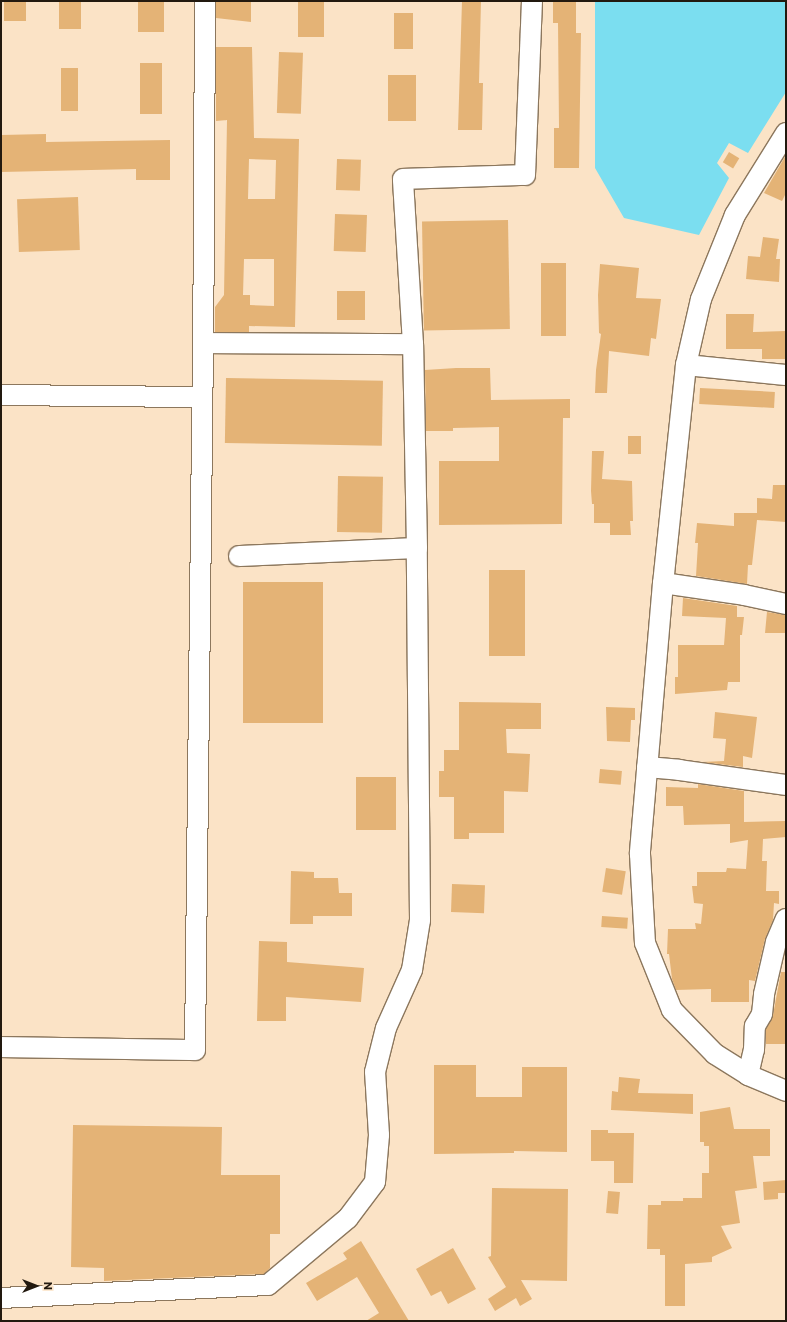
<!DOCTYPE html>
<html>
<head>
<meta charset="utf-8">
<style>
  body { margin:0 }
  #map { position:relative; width:787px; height:1322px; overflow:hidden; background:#fbe3c6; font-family:Commissioner,sans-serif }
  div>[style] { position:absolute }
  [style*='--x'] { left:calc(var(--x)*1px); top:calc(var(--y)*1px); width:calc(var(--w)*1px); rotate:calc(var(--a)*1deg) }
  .water>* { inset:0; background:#7bdef0 }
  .building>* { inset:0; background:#e4b376; transform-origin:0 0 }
  .roads { filter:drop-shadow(1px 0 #8c775d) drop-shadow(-1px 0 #8c775d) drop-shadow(0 1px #8c775d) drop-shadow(0 -1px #8c775d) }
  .minor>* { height:20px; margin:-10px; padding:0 10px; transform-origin:10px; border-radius:10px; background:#fff }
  span { translate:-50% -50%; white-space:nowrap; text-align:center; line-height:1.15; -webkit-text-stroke:3.5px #fbe3c6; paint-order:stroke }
  .frame { position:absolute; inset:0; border:2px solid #22190f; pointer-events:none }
  .north { position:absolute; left:16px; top:1266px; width:40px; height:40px; -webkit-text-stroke:3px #fbe3c6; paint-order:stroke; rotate:90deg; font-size:11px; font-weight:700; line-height:16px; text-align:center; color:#22190f }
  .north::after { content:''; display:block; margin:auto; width:14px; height:18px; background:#22190f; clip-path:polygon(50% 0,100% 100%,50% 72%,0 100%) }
</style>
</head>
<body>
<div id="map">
  <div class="water">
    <i style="clip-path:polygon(595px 1px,786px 1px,786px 92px,748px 153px,729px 143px,717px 163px,729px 178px,699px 235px,624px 218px,595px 168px)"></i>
  </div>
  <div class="building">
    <i style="left:4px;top:1px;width:22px;height:20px"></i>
    <i style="left:59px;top:1px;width:22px;height:28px"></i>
    <i style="left:138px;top:1px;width:26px;height:31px"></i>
    <i style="clip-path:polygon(216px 1px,251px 1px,251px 22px,216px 18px)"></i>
    <i style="left:298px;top:1px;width:26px;height:36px"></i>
    <i style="clip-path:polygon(462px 1px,481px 1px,479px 83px,483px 83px,482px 130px,458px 130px)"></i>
    <i style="clip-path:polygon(553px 1px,576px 1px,576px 33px,581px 33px,579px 168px,554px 168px,554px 128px,559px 128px,558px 23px,553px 23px)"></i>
    <i style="left:394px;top:13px;width:19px;height:36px"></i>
    <i style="clip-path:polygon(evenodd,216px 47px,252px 47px,254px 138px,299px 139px,295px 327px,249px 326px,249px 332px,215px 332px,215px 307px,224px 295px,227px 120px,216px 121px,216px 47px,249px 159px,276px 160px,275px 199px,248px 199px,249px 159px,216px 47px,244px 259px,274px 259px,274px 306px,250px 305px,250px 295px,243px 295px,244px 259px)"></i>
    <i style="left:279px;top:52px;width:24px;height:61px;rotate:2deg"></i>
    <i style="left:140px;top:63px;width:22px;height:51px"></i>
    <i style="left:61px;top:68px;width:17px;height:43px"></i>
    <i style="left:388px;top:75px;width:28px;height:46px"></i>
    <i style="clip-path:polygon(46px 134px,46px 142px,170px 140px,170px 180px,136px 180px,136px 169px,1px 172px,1px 135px)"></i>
    <i style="left:729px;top:152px;width:12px;height:12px;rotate:31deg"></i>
    <i style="clip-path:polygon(786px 155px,786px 193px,782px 201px,764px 193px)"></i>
    <i style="left:337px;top:159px;width:24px;height:31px;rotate:2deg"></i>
    <i style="left:78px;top:197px;width:53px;height:61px;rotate:88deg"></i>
    <i style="left:335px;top:214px;width:32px;height:37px;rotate:2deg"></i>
    <i style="left:508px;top:220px;width:109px;height:86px;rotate:89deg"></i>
    <i style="clip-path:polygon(763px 237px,779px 239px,776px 259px,780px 259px,779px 282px,746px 279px,748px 256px,760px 257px)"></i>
    <i style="left:541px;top:263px;width:25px;height:73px"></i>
    <i style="clip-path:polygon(600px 264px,639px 268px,636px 298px,661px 299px,656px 339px,651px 338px,649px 356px,609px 351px,607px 393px,595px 393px,596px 370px,601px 334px,599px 333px,598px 295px)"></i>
    <i style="left:337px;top:291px;width:28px;height:29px"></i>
    <i style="clip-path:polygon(726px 314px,754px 314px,753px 332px,786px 331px,786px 359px,762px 359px,762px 349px,726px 349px)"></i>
    <i style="clip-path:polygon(456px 368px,490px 368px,491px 400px,570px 399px,570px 418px,563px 418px,562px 524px,439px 525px,439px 461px,499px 461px,499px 427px,453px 428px,453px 431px,426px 431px,425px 370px)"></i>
    <i style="left:226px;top:378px;width:157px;height:65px;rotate:1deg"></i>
    <i style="left:700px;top:388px;width:75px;height:16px;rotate:3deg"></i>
    <i style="left:628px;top:436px;width:13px;height:18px"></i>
    <i style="clip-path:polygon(592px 451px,604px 451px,602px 479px,632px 481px,633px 521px,630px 521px,631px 535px,610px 535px,610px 523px,594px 523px,594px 504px,592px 504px,591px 491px)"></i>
    <i style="left:338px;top:476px;width:45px;height:56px;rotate:1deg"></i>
    <i style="clip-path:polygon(773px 485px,786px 485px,786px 522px,757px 520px,752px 565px,748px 565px,747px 584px,696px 576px,698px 543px,695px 543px,697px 523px,734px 526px,734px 513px,757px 513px,757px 498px,772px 499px)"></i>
    <i style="left:489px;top:570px;width:36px;height:86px"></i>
    <i style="left:243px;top:582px;width:80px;height:141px"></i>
    <i style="clip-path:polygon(683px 598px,737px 606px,737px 617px,744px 617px,742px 635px,740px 635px,740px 682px,728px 682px,727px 690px,675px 694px,675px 677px,678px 677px,678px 645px,724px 645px,726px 618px,682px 616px)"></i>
    <i style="clip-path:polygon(767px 612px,786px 615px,786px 633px,765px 633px)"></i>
    <i style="clip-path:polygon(459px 702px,541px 703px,541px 729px,506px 729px,507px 753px,530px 754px,528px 792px,504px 791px,504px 833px,469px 833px,469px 839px,454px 839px,454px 797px,439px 797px,439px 771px,444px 771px,444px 750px,459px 750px)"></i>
    <i style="clip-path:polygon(606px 707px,635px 708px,635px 720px,631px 720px,630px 742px,607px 741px)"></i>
    <i style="clip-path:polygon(715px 712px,757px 717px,752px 758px,743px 756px,743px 767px,702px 762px,724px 761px,726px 739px,713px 738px)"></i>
    <i style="left:600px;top:769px;width:22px;height:14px;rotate:5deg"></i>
    <i style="left:356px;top:777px;width:40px;height:53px"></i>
    <i style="clip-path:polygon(698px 784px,744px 791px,744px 822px,786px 821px,786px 837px,763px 839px,762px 861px,767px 861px,766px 891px,779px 891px,779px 904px,774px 903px,773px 920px,765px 939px,755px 981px,749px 980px,749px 1002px,711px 1002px,711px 989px,676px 990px,672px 979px,669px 954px,667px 954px,668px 929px,696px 929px,695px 923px,701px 924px,703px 904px,694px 903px,692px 886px,697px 886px,697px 872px,726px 872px,727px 868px,746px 869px,748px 840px,730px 843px,730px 824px,684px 825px,683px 806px,666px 806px,666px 787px,698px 788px)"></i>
    <i style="left:606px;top:868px;width:20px;height:24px;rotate:9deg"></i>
    <i style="clip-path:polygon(291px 871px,314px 872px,314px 878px,338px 878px,339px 893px,352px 893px,352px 916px,313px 916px,313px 924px,290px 924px)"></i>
    <i style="left:452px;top:884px;width:33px;height:28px;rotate:2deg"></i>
    <i style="left:602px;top:916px;width:26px;height:11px;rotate:4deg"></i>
    <i style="clip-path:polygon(259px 941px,287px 942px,287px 962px,364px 968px,361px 1002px,286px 997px,286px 1021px,257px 1021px)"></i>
    <i style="clip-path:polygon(781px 972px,786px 972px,786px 1044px,766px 1044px,766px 1029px,773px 1015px)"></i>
    <i style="clip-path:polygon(434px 1065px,476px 1065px,476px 1097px,522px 1097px,522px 1067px,567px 1067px,567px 1152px,514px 1151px,514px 1153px,434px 1154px)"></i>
    <i style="clip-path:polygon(619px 1077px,640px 1079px,638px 1093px,693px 1094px,693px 1114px,611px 1110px,612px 1091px,618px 1092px)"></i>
    <i style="clip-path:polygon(730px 1107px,734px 1129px,770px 1129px,770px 1156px,753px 1156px,757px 1188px,735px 1191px,740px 1223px,721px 1226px,732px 1248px,712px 1257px,712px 1262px,685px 1264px,685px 1306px,665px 1306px,665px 1255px,660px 1255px,660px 1249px,647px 1249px,648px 1205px,661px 1205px,661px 1201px,683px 1201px,683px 1198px,702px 1198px,702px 1173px,709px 1173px,709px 1146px,704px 1146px,704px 1142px,700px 1142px,700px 1112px)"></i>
    <i style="clip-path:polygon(73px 1125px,222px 1127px,221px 1175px,280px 1175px,280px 1234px,270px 1234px,270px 1268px,264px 1274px,104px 1281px,104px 1268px,71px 1267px)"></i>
    <i style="clip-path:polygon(591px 1130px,608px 1130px,608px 1133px,634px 1133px,633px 1183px,614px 1183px,614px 1161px,591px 1161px)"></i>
    <i style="clip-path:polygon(786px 1180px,786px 1193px,778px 1193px,778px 1199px,764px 1200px,763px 1182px)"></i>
    <i style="clip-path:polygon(492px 1188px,568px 1189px,567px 1281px,521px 1280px,532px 1299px,520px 1306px,516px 1298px,495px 1311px,488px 1299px,506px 1287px,488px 1257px,491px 1256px)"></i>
    <i style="left:608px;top:1191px;width:12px;height:22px;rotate:5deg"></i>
    <i style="clip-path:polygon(361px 1241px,409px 1321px,366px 1321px,379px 1313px,357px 1277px,317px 1301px,306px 1283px,347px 1259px,343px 1253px)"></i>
    <i style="clip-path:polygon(453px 1248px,476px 1289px,448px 1304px,441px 1291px,431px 1296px,416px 1269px)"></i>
  </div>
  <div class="roads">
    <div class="minor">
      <i style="--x:205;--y:1;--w:342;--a:90.3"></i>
      <i style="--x:203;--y:343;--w:210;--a:0.3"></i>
      <i style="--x:786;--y:133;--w:97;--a:121.9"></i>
      <i style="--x:735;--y:215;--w:91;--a:112"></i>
      <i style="--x:701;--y:299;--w:68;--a:102.8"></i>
      <i style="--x:686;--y:365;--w:219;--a:96"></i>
      <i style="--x:663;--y:583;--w:272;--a:94.9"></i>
      <i style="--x:640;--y:854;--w:89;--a:86.8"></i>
      <i style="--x:645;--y:943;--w:72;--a:68.1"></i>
      <i style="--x:672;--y:1010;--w:62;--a:45.7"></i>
      <i style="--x:715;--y:1054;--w:39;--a:32"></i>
      <i style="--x:748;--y:1075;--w:41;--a:22.8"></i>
      <i style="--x:686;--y:365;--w:100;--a:5.7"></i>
      <i style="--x:1;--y:395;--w:201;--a:0.6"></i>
      <i style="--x:239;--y:556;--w:178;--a:-2.6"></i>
      <i style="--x:663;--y:583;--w:82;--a:8.4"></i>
      <i style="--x:744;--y:595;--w:43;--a:12.1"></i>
      <i style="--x:647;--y:767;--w:32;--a:5"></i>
      <i style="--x:679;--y:770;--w:108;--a:8"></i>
      <i style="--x:1;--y:1047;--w:194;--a:0.9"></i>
      <i style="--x:195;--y:1050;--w:707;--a:-89.35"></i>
      <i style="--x:748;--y:1075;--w:26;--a:-77"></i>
      <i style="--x:754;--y:1050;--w:24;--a:-88"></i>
      <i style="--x:755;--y:1026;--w:14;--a:-60"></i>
      <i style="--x:762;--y:1014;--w:20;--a:-84"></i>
      <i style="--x:764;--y:994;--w:53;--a:-77"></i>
      <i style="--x:776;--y:942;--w:25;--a:-67"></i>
      <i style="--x:1;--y:1298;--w:267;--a:-2.8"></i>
      <i style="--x:268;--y:1285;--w:104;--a:-39.9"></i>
      <i style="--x:348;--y:1218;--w:45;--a:-53.1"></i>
      <i style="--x:375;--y:1182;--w:47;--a:-85.1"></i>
      <i style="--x:379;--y:1135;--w:63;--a:-93.6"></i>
      <i style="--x:375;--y:1072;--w:45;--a:-76"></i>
      <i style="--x:386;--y:1028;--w:64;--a:-65.9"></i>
      <i style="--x:412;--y:970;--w:51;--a:-80.9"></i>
      <i style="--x:420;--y:920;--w:372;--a:-90.5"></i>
      <i style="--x:417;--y:548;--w:204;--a:-91.1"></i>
      <i style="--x:413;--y:344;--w:165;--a:-93.5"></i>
      <i style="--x:403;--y:179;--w:122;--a:-1.9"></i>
      <i style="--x:525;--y:175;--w:174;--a:-87.7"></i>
    </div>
  </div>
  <div class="frame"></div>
  <div class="north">N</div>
</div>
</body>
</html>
